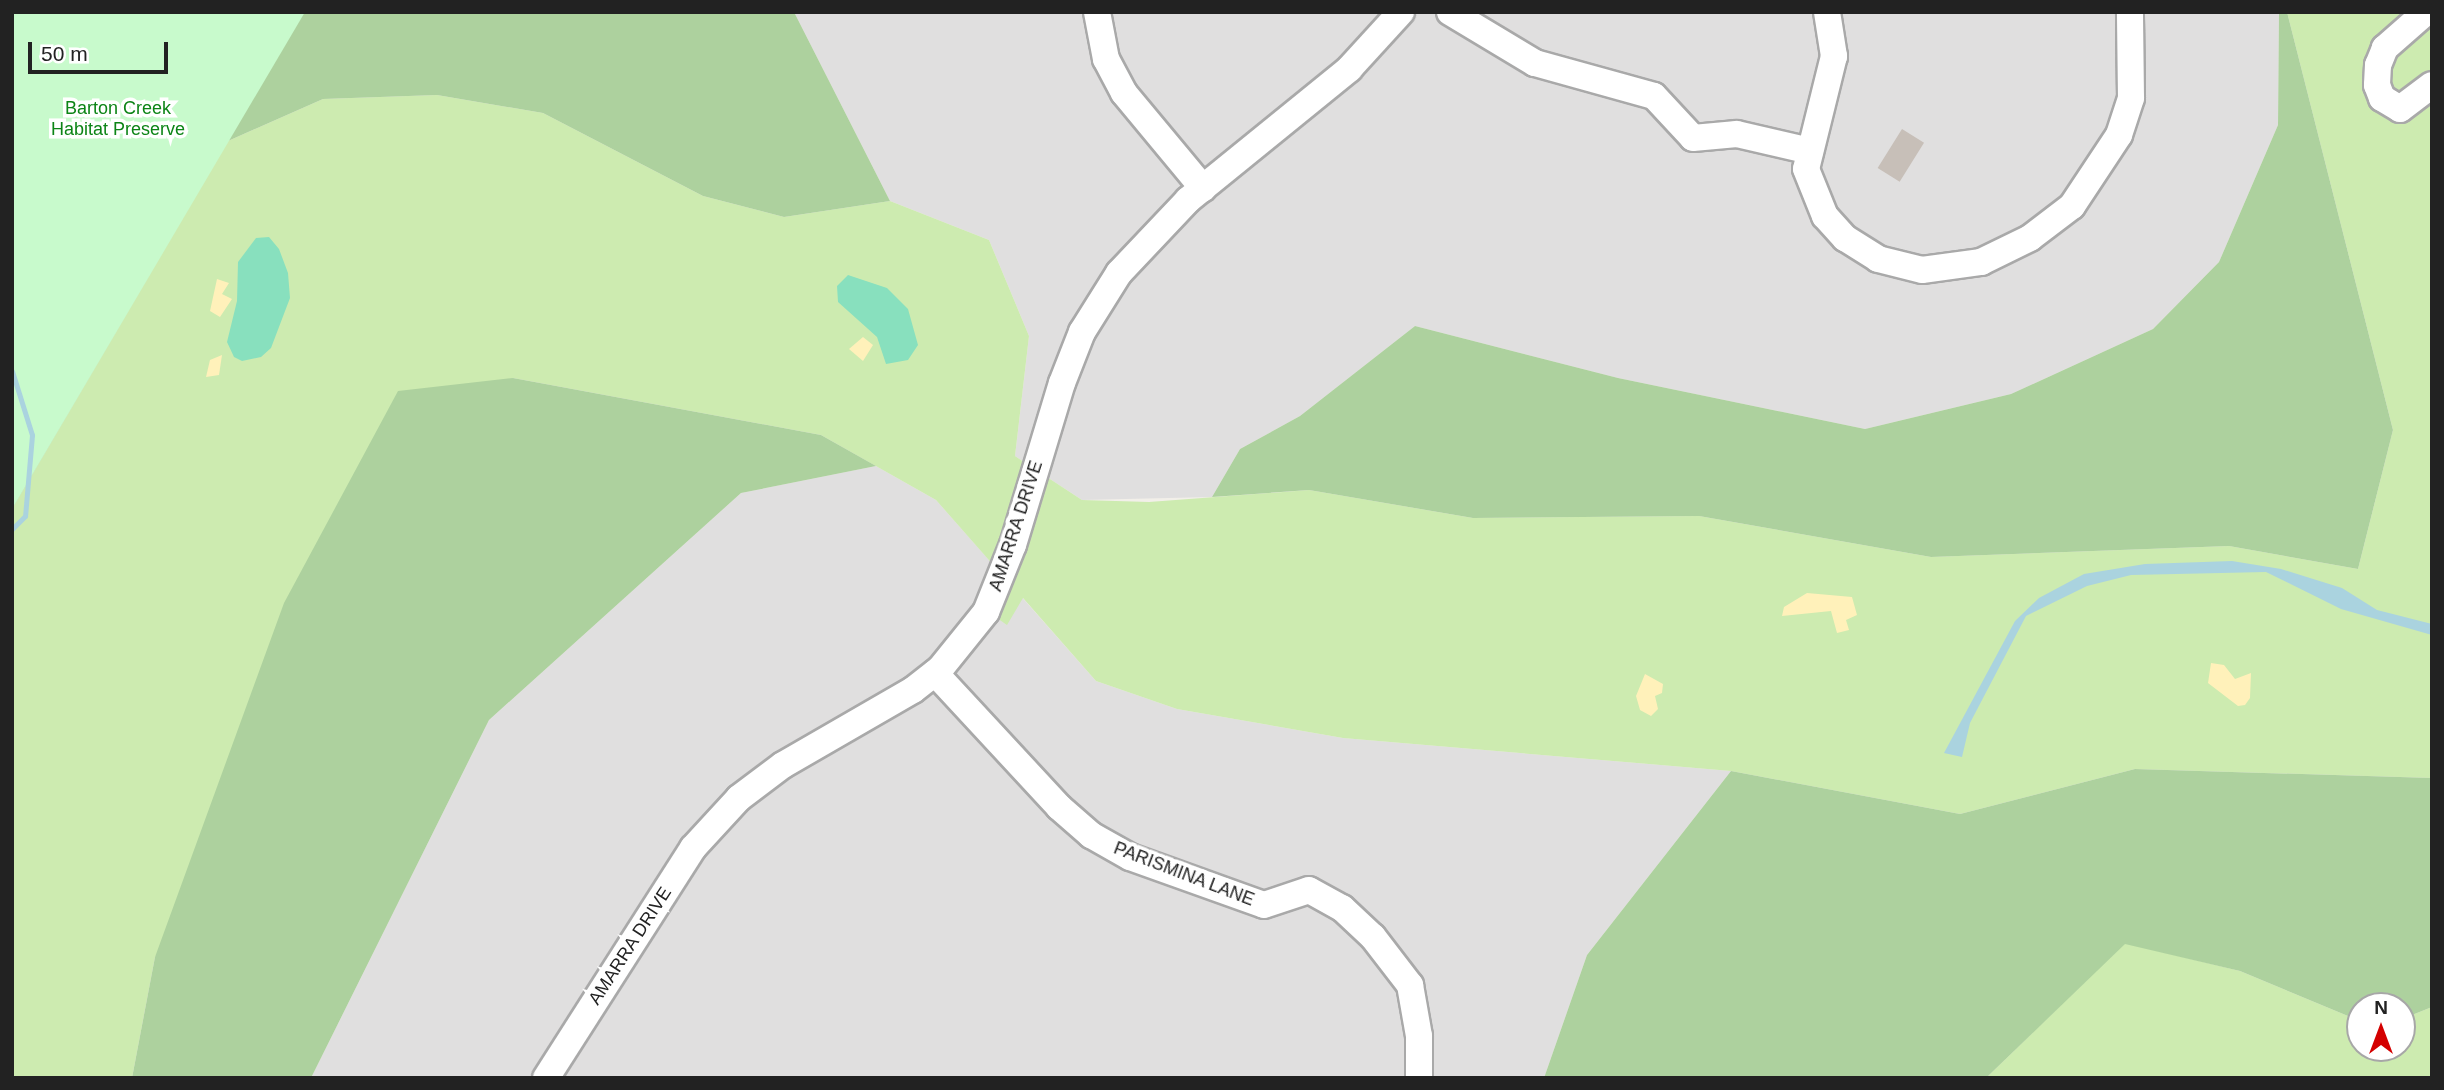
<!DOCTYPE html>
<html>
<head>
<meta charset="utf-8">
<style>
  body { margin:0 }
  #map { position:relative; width:2444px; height:1090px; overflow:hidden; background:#f2efe9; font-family:Arial,sans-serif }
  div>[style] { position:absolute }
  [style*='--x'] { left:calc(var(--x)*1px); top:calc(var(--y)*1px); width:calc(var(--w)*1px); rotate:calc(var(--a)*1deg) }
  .residential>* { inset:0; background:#e0dfdf }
  .grass>* { inset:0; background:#cdebb0 }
  .forest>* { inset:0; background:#add19e }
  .sand>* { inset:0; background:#fff1ba }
  .park>* { inset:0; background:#c8facc }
  .pitch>* { inset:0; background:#88e0be }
  .water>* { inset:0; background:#aad3df }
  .stream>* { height:5px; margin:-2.5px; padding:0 2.5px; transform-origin:2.5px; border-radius:2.5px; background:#aad3df }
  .building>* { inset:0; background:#c7bfb8; transform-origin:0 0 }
  .roads { filter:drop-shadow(2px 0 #a9a9a9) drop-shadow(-2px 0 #a9a9a9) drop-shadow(0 2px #a9a9a9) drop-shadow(0 -2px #a9a9a9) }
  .minor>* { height:26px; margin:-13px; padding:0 13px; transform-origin:13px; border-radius:13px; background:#fff }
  span { translate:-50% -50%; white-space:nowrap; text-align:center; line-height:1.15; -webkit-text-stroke:7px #fff; paint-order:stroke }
  .park-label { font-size:18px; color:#0c8416 }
  .street-label { font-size:18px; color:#222 }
  .frame { position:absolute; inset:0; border:14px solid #222; pointer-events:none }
  .north { position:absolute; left:2346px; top:992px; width:70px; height:70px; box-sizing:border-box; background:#fff; border:2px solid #a7a7a7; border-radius:50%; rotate:0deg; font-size:19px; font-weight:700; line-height:28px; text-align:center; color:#222 }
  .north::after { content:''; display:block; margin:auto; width:24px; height:32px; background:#d40000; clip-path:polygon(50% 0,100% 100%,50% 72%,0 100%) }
  .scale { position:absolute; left:28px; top:42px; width:140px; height:32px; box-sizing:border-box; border:4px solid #222; border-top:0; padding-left:9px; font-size:21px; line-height:24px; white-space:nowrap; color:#222; -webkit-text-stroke:5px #fff; paint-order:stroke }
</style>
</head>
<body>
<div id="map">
  <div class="residential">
    <i style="clip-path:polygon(794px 12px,2279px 12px,2278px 125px,2219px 262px,2153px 329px,2011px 394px,1865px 429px,1618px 378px,1415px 326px,1300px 416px,1240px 449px,1212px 497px,1082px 500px,1015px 456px,1029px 336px,989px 240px,890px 201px)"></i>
    <i style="clip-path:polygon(876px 466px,936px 500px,1096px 681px,1177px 709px,1343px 738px,1731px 771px,1587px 955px,1544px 1078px,311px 1078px,489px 720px,741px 493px)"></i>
  </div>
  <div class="grass">
    <i style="clip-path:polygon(2287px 12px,2432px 12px,2432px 778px,2135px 769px,1960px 814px,1731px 771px,1343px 738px,1177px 709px,1096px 681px,1023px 598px,1007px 625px,994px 616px,1010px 584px,936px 500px,821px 435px,513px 378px,155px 957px,132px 1078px,12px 1078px,12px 509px,228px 141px,323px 99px,437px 95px,543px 113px,703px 196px,784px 217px,890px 201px,989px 240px,1029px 336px,1015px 456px,1082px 500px,1149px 502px,1309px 490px,1473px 518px,1699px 516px,1931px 557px,2229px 546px,2358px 569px,2393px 430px)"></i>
    <i style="clip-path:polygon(2125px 943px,2240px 971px,2360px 1021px,2360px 1048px,2402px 1048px,2402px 1019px,2432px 1007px,2432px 1078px,1986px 1078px)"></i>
  </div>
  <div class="forest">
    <i style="clip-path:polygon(12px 12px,794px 12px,890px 201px,784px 217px,703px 196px,543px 113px,437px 95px,323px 99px,228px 141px,12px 509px)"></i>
    <i style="clip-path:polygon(2279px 12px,2287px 12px,2393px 430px,2358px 569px,2229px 546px,1931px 557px,1699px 516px,1473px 518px,1309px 490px,1212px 497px,1240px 449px,1300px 416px,1415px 326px,1618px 378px,1865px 429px,2011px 394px,2153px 329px,2219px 262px,2278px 125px)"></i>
    <i style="clip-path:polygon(513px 378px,821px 435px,876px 466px,741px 493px,489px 720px,311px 1078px,132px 1078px,155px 957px,284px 603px,398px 391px)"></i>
    <i style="clip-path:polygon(2135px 769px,2432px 778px,2432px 1007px,2402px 1019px,2402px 1006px,2360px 1006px,2360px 1021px,2240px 971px,2125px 944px,1986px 1078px,1544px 1078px,1587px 955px,1731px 771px,1960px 814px)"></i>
  </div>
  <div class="sand">
    <i style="clip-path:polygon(217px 279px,229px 283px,222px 294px,232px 299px,220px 317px,210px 311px)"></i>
    <i style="clip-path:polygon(863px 337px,873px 345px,863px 361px,849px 349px)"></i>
    <i style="clip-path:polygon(222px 355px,219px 375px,206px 377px,210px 360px)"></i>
    <i style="clip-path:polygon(1807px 593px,1852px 597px,1857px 615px,1846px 620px,1849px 630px,1837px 633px,1831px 611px,1782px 616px,1784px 607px)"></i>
    <i style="clip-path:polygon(2211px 663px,2224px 665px,2235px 679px,2251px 673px,2250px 698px,2245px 705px,2238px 706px,2208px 683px)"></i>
    <i style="clip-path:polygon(1645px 674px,1663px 684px,1662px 693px,1655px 696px,1658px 709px,1651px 716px,1640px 710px,1636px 696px)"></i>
  </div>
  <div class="park">
    <i style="clip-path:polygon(12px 12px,305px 12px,12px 509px)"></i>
  </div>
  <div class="pitch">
    <i style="clip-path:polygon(269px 237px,279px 249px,288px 273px,290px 298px,271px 348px,261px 357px,242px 361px,234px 357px,227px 342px,237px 301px,238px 262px,256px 238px)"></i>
    <i style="clip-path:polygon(848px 275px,887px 288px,908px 309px,918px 345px,908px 360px,886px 364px,877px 337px,838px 302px,837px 286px)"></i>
  </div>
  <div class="water">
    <i style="clip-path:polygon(2232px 561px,2281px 569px,2342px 588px,2377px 610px,2432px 624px,2432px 635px,2341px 609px,2266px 572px,2131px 575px,2087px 586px,2026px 616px,1970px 723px,1962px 757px,1944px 753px,2015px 621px,2039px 598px,2084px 574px,2145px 564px)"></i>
  </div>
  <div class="stream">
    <i style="--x:12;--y:371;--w:67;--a:72.6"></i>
    <i style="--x:32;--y:435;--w:81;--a:94.9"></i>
    <i style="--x:25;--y:516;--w:18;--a:135"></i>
  </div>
  <div class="building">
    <i style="left:1902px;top:129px;width:26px;height:46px;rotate:32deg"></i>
  </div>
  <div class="roads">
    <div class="minor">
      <i style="--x:1097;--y:12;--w:48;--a:79.2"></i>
      <i style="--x:1106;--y:59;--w:38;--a:62"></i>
      <i style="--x:1124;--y:93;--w:124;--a:50.3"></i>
      <i style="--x:1450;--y:12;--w:99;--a:31"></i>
      <i style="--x:1535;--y:63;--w:123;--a:15.5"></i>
      <i style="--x:1654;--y:96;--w:57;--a:47.1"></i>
      <i style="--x:1827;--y:12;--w:45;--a:81"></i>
      <i style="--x:1834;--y:56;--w:116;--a:103.9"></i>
      <i style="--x:1806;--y:169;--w:51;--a:68"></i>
      <i style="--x:1825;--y:216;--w:30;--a:48"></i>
      <i style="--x:1845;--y:238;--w:39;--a:32"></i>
      <i style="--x:1878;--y:259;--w:45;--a:14"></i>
      <i style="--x:1922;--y:270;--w:60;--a:-7.7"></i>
      <i style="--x:1981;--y:262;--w:55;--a:-26.1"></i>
      <i style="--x:2030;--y:238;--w:53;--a:-37.3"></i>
      <i style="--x:2072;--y:206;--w:85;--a:-56.5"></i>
      <i style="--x:2119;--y:135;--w:39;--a:-72"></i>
      <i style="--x:2131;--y:98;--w:86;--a:-90.7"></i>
      <i style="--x:2426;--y:12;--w:55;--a:138.7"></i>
      <i style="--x:2385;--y:48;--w:18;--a:112"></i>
      <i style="--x:2378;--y:65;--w:20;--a:93"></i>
      <i style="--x:2377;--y:85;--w:14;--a:69"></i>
      <i style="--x:2382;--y:98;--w:21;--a:31"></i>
      <i style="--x:2400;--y:109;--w:40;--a:-37"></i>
      <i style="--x:1693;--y:138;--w:44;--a:-5.2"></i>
      <i style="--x:1737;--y:134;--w:75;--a:13.1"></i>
      <i style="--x:935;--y:673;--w:183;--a:47.2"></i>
      <i style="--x:1059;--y:807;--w:43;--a:41.2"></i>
      <i style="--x:1091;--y:835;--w:45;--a:29.4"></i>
      <i style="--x:1130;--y:857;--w:142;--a:19.7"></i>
      <i style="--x:1264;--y:905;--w:47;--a:-18.4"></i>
      <i style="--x:1309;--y:890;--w:38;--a:29"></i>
      <i style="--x:1342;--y:908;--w:42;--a:43.1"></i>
      <i style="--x:1373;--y:937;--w:61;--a:52.4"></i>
      <i style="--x:1410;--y:985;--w:52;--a:80"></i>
      <i style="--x:1419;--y:1036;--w:42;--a:90"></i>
      <i style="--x:546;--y:1078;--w:273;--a:-57.4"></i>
      <i style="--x:693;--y:848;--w:68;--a:-47.4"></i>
      <i style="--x:739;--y:798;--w:55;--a:-36.9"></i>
      <i style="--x:783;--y:765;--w:150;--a:-30"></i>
      <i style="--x:913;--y:690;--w:34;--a:-38"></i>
      <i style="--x:940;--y:669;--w:73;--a:-51.1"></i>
      <i style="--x:986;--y:612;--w:72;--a:-68.1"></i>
      <i style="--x:1013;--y:545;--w:169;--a:-73.2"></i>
      <i style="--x:1062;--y:383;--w:55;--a:-68.6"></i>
      <i style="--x:1082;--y:332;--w:70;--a:-57.9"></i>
      <i style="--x:1119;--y:273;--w:100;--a:-46.6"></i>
      <i style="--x:1188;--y:200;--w:208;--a:-39.1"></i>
      <i style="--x:1349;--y:69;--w:77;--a:-47.6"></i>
    </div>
  </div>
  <div class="park-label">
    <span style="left:118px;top:119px">Barton Creek<br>Habitat Preserve</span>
  </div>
  <div class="street-label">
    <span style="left:1016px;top:526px;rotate:-72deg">AMARRA DRIVE</span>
    <span style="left:1184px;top:874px;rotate:21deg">PARISMINA LANE</span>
    <span style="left:630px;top:946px;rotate:-57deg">AMARRA DRIVE</span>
  </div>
  <div class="frame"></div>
  <div class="north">N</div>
  <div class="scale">50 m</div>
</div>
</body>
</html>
